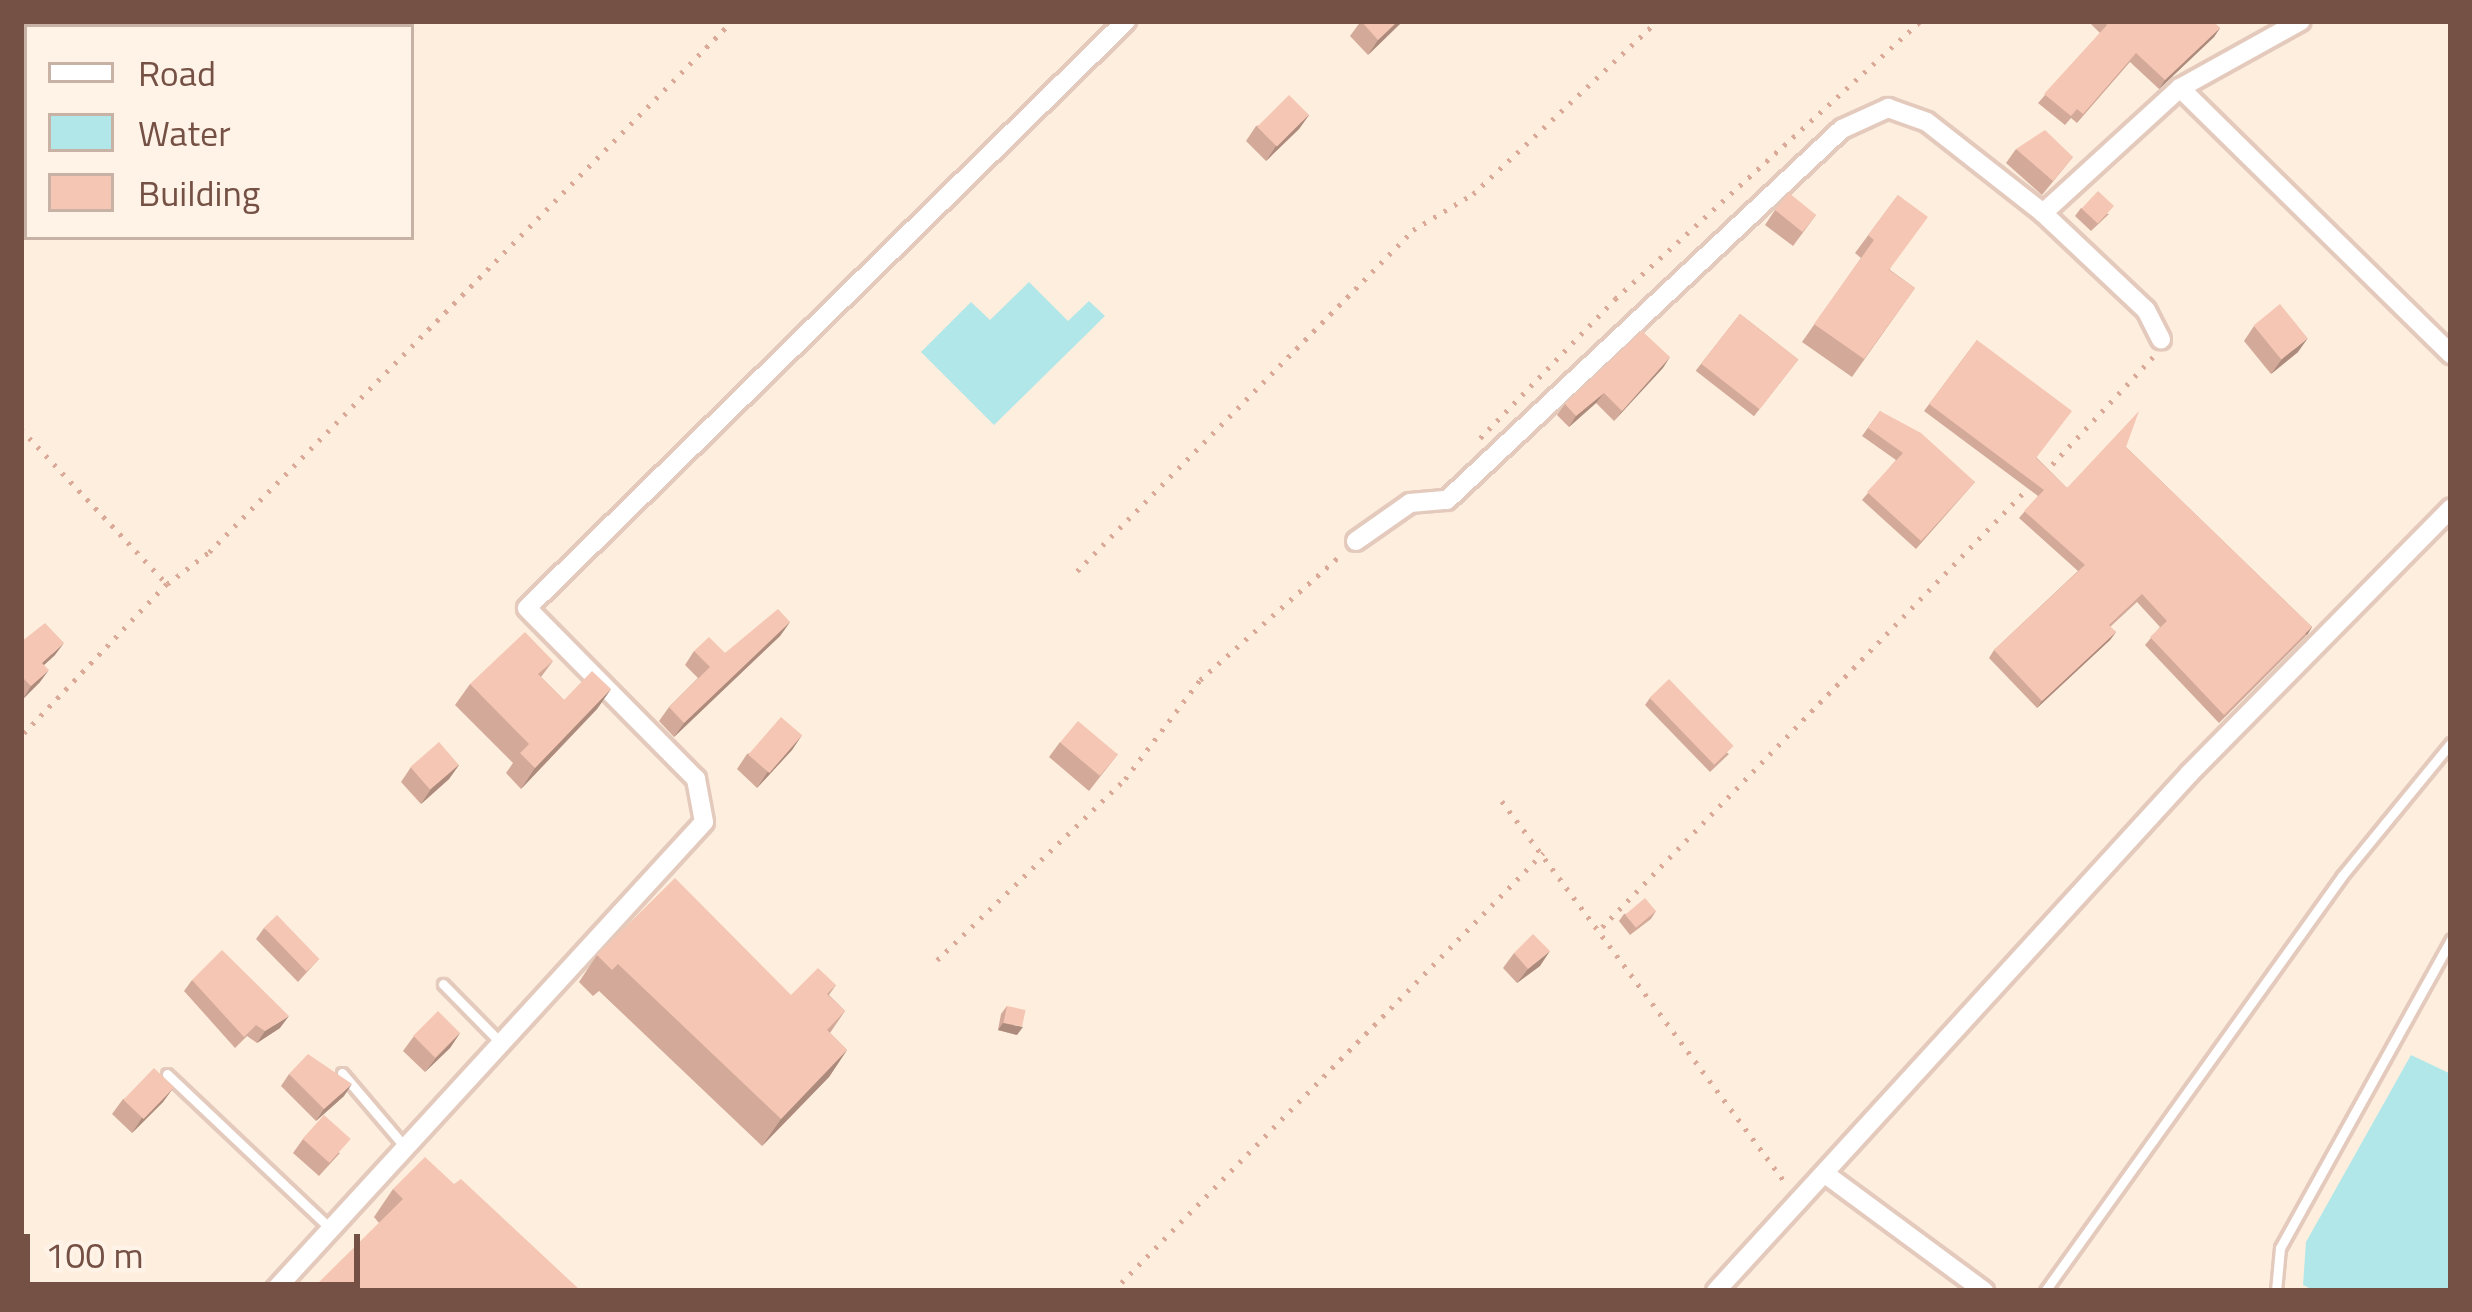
<!DOCTYPE html>
<html>
<head>
<meta charset="utf-8">
<style>
  body { margin:0 }
  #map { position:relative; width:2472px; height:1312px; overflow:hidden; background:#feeede; font-family:"Titillium Web",sans-serif }
  div>[style] { position:absolute }
  [style*='--x'] { left:calc(var(--x)*1px); top:calc(var(--y)*1px); width:calc(var(--w)*1px); rotate:calc(var(--a)*1deg) }
  .water>* { inset:0; background:#b1e7e8 }
  .path>* { height:4.5px; margin-top:-2.25px; transform-origin:0; background:repeating-linear-gradient(90deg,#daa997 0 3px,transparent 0 12px) }
  .roads { filter:drop-shadow(3px 0 #e4cabc) drop-shadow(-3px 0 #e4cabc) drop-shadow(0 3px #e4cabc) drop-shadow(0 -3px #e4cabc) }
  .lane>* { height:9px; margin:-4.5px; padding:0 4.5px; transform-origin:4.5px; border-radius:4.5px; background:#fff }
  .street>* { height:18px; margin:-9px; padding:0 9px; transform-origin:9px; border-radius:9px; background:#fff }
  .wall>* { inset:0; background:#d3aa9a; transform-origin:0 0 }
  .shaded-wall>* { inset:0; background:#ac8b7d; transform-origin:0 0 }
  .building>* { inset:0; background:#f5c6b3; transform-origin:0 0 }
  span { translate:-50% -50%; white-space:nowrap; text-align:center; line-height:1.15; -webkit-text-stroke:9px #fff2e6; paint-order:stroke }
  .frame { position:absolute; inset:0; border:24px solid #755044; pointer-events:none }
  .legend { position:absolute; left:24px; top:24px; width:390px; height:216px; box-sizing:border-box; background:#fff2e6; border:3px solid #c8b1a5; margin:0; padding:15px 21px; list-style:none; font-size:36px; color:#755044 }
  .legend li { display:flex; align-items:center; gap:24px; height:60px }
  .legend b { width:60px; border:3px solid #c8b1a5 }
  .scale { position:absolute; left:24px; top:1234px; width:336px; height:54px; box-sizing:border-box; border:6px solid #755044; border-top:0; padding-left:15px; font-size:36px; line-height:42px; white-space:nowrap; color:#755044; -webkit-text-stroke:9px #fff2e6; paint-order:stroke }
</style>
</head>
<body>
<div id="map">
  <div class="water">
    <i style="clip-path:polygon(1029px 282px,1068px 321px,1089px 301px,1105px 316px,994px 425px,921px 352px,971px 302px,990px 320px)"></i>
    <i style="clip-path:polygon(2411px 1055px,2451px 1074px,2451px 1291px,2315px 1291px,2303px 1285px,2306px 1242px)"></i>
  </div>
  <div class="path">
    <i style="--x:21;--y:429;--w:213;--a:46.7"></i>
    <i style="--x:167;--y:584;--w:211;--a:133.7"></i>
    <i style="--x:1480;--y:438;--w:194;--a:-45.8"></i>
    <i style="--x:1615;--y:299;--w:413;--a:-42.3"></i>
    <i style="--x:2044;--y:473;--w:162;--a:-46.8"></i>
    <i style="--x:1077;--y:571;--w:479;--a:-45.4"></i>
    <i style="--x:1413;--y:230;--w:70;--a:-31"></i>
    <i style="--x:1473;--y:194;--w:253;--a:-43.2"></i>
    <i style="--x:167;--y:584;--w:53;--a:-37.3"></i>
    <i style="--x:209;--y:552;--w:745;--a:-45.43"></i>
    <i style="--x:1502;--y:801;--w:478;--a:53.4"></i>
    <i style="--x:1602;--y:927;--w:616;--a:-45.86"></i>
    <i style="--x:937;--y:960;--w:261;--a:-43.9"></i>
    <i style="--x:1125;--y:779;--w:124;--a:-52.9"></i>
    <i style="--x:1200;--y:680;--w:191;--a:-41.6"></i>
    <i style="--x:1113;--y:1291;--w:614;--a:-45.53"></i>
  </div>
  <div class="roads">
    <div class="lane">
      <i style="--x:443;--y:984;--w:81;--a:45.5"></i>
      <i style="--x:342;--y:1073;--w:97;--a:49.6"></i>
      <i style="--x:167;--y:1074;--w:228;--a:43.4"></i>
      <i style="--x:2045;--y:1291;--w:510;--a:-54.41"></i>
      <i style="--x:2342;--y:876;--w:172;--a:-50.7"></i>
      <i style="--x:2276;--y:1291;--w:43;--a:-84.7"></i>
      <i style="--x:2280;--y:1248;--w:353;--a:-61"></i>
    </div>
    <div class="street">
      <i style="--x:2180;--y:88;--w:380;--a:44.5"></i>
      <i style="--x:2043;--y:213;--w:185;--a:-42.4"></i>
      <i style="--x:2180;--y:88;--w:138;--a:-29"></i>
      <i style="--x:1356;--y:541;--w:66;--a:-35.1"></i>
      <i style="--x:1410;--y:503;--w:37;--a:-5"></i>
      <i style="--x:1447;--y:500;--w:542;--a:-43.21"></i>
      <i style="--x:1842;--y:129;--w:51;--a:-24.5"></i>
      <i style="--x:1888;--y:108;--w:41;--a:19.7"></i>
      <i style="--x:1927;--y:122;--w:147;--a:38.1"></i>
      <i style="--x:2043;--y:213;--w:141;--a:43.3"></i>
      <i style="--x:2146;--y:310;--w:33;--a:63"></i>
      <i style="--x:1828;--y:1176;--w:194;--a:36.4"></i>
      <i style="--x:274;--y:1291;--w:636;--a:-47.48"></i>
      <i style="--x:704;--y:822;--w:44;--a:-100.5"></i>
      <i style="--x:696;--y:779;--w:240;--a:-134.7"></i>
      <i style="--x:527;--y:608;--w:839;--a:-44.42"></i>
      <i style="--x:1716;--y:1291;--w:702;--a:-47.54"></i>
      <i style="--x:2190;--y:773;--w:372;--a:-45.4"></i>
    </div>
  </div>
  <div class="wall">
    <i style="clip-path:polygon(1403px 21px,1368px 55px,1350px 36px,1361px 21px)"></i>
    <i style="clip-path:polygon(2088px 21px,2212px 21px,2220px 28px,2214px 37px,2159px 89px,2130px 62px,2077px 123px,2071px 118px,2065px 125px,2038px 103px,2100px 33px)"></i>
    <i style="clip-path:polygon(1309px 115px,1299px 129px,1266px 161px,1246px 141px,1256px 126px)"></i>
    <i style="clip-path:polygon(2016px 149px,2073px 157px,2042px 195px,2006px 163px)"></i>
    <i style="clip-path:polygon(1898px 195px,1890px 270px,1915px 288px,1852px 377px,1802px 342px,1861px 258px,1855px 253px)"></i>
    <i style="clip-path:polygon(2081px 208px,2109px 214px,2091px 231px,2075px 216px)"></i>
    <i style="clip-path:polygon(1775px 210px,1816px 215px,1793px 246px,1765px 225px)"></i>
    <i style="left:1740px;top:314px;width:74px;height:72px;rotate:38deg"></i>
    <i style="clip-path:polygon(2254px 326px,2298px 352px,2271px 374px,2244px 341px)"></i>
    <i style="clip-path:polygon(1977px 340px,2037px 458px,2067px 488px,2126px 447px,2312px 627px,2307px 635px,2219px 723px,2145px 645px,2160px 627px,2137px 602px,2110px 627px,2116px 632px,2110px 640px,2037px 708px,1989px 658px,1994px 650px,2078px 571px,2019px 518px,2038px 496px,1924px 411px)"></i>
    <i style="clip-path:polygon(1670px 357px,1614px 421px,1596px 403px,1569px 427px,1557px 415px,1565px 404px)"></i>
    <i style="clip-path:polygon(1880px 411px,1975px 482px,1916px 549px,1862px 500px,1896px 460px,1862px 436px)"></i>
    <i style="clip-path:polygon(790px 622px,780px 636px,674px 737px,659px 721px,669px 707px,698px 678px,685px 665px,694px 651px,725px 653px)"></i>
    <i style="clip-path:polygon(21px 642px,55px 655px,44px 665px,40px 682px,23px 699px,21px 697px)"></i>
    <i style="clip-path:polygon(553px 661px,541px 677px,564px 700px,611px 689px,597px 709px,521px 789px,506px 773px,513px 763px,455px 705px,470px 684px)"></i>
    <i style="clip-path:polygon(1650px 698px,1729px 754px,1710px 772px,1645px 705px)"></i>
    <i style="clip-path:polygon(802px 735px,792px 750px,757px 788px,737px 769px,747px 754px)"></i>
    <i style="clip-path:polygon(1060px 742px,1118px 754px,1089px 791px,1049px 757px)"></i>
    <i style="clip-path:polygon(459px 765px,449px 779px,421px 804px,401px 782px,411px 767px)"></i>
    <i style="clip-path:polygon(1656px 911px,1651px 919px,1630px 935px,1619px 921px,1624px 914px)"></i>
    <i style="clip-path:polygon(264px 928px,319px 959px,298px 982px,256px 939px)"></i>
    <i style="clip-path:polygon(1514px 953px,1540px 966px,1517px 983px,1503px 968px)"></i>
    <i style="clip-path:polygon(597px 955px,791px 995px,836px 985px,829px 995px,845px 1011px,830px 1033px,847px 1050px,829px 1077px,762px 1146px,599px 991px,593px 996px,579px 982px)"></i>
    <i style="clip-path:polygon(192px 980px,280px 1028px,257px 1043px,247px 1036px,235px 1048px,184px 991px)"></i>
    <i style="clip-path:polygon(1007px 1006px,1017px 1035px,998px 1030px,1001px 1014px)"></i>
    <i style="clip-path:polygon(460px 1033px,450px 1048px,425px 1072px,403px 1051px,414px 1036px)"></i>
    <i style="clip-path:polygon(289px 1074px,344px 1096px,316px 1121px,281px 1086px)"></i>
    <i style="clip-path:polygon(174px 1087px,163px 1102px,132px 1133px,112px 1114px,123px 1099px)"></i>
    <i style="clip-path:polygon(303px 1139px,340px 1153px,319px 1176px,293px 1153px)"></i>
    <i style="clip-path:polygon(454px 1184px,379px 1223px,374px 1217px,393px 1189px)"></i>
  </div>
  <div class="shaded-wall">
    <i style="clip-path:polygon(1398px 21px,1403px 21px,1368px 55px,1378px 40px)"></i>
    <i style="clip-path:polygon(2220px 28px,2214px 37px,2159px 89px,2165px 80px)"></i>
    <i style="clip-path:polygon(1309px 115px,1299px 129px,1266px 161px,1276px 146px)"></i>
    <i style="clip-path:polygon(2308px 338px,2298px 352px,2271px 374px,2282px 359px)"></i>
    <i style="clip-path:polygon(1670px 357px,1663px 368px,1614px 421px,1622px 411px)"></i>
    <i style="clip-path:polygon(1604px 393px,1596px 403px,1569px 427px,1576px 416px)"></i>
    <i style="clip-path:polygon(790px 622px,780px 636px,674px 737px,684px 723px)"></i>
    <i style="left:2312px;top:627px;width:9px;height:124px;rotate:122deg"></i>
    <i style="clip-path:polygon(2116px 632px,2110px 640px,2037px 708px,2042px 701px)"></i>
    <i style="clip-path:polygon(64px 643px,55px 655px,33px 675px,42px 663px)"></i>
    <i style="clip-path:polygon(49px 670px,40px 682px,23px 699px,31px 686px)"></i>
    <i style="clip-path:polygon(611px 689px,597px 709px,521px 789px,535px 768px)"></i>
    <i style="clip-path:polygon(802px 735px,792px 750px,757px 788px,767px 773px)"></i>
    <i style="clip-path:polygon(459px 765px,449px 779px,421px 804px,431px 789px)"></i>
    <i style="clip-path:polygon(1550px 951px,1540px 966px,1517px 983px,1528px 969px)"></i>
    <i style="clip-path:polygon(289px 1016px,280px 1028px,257px 1043px,265px 1031px)"></i>
    <i style="clip-path:polygon(1003px 1023px,1023px 1027px,1017px 1035px,998px 1030px)"></i>
    <i style="clip-path:polygon(460px 1033px,450px 1048px,425px 1072px,436px 1058px)"></i>
    <i style="clip-path:polygon(847px 1050px,829px 1077px,762px 1146px,781px 1119px)"></i>
    <i style="clip-path:polygon(352px 1084px,344px 1096px,316px 1121px,324px 1109px)"></i>
    <i style="clip-path:polygon(174px 1087px,163px 1102px,132px 1133px,142px 1118px)"></i>
  </div>
  <div class="building">
    <i style="clip-path:polygon(1361px 21px,1398px 21px,1378px 40px)"></i>
    <i style="clip-path:polygon(2104px 21px,2212px 21px,2220px 28px,2165px 80px,2136px 53px,2083px 114px,2077px 109px,2071px 116px,2044px 94px,2107px 25px)"></i>
    <i style="left:1289px;top:95px;width:28px;height:45px;rotate:45deg"></i>
    <i style="clip-path:polygon(2045px 130px,2073px 157px,2053px 181px,2016px 149px)"></i>
    <i style="left:2098px;top:191px;width:22px;height:24px;rotate:43deg"></i>
    <i style="left:1789px;top:193px;width:35px;height:22px;rotate:39deg"></i>
    <i style="clip-path:polygon(1898px 195px,1928px 217px,1889px 270px,1915px 288px,1864px 359px,1814px 324px,1874px 240px,1868px 235px)"></i>
    <i style="left:2280px;top:304px;width:44px;height:34px;rotate:51deg"></i>
    <i style="left:1740px;top:314px;width:74px;height:63px;rotate:38deg"></i>
    <i style="clip-path:polygon(1642px 331px,1670px 357px,1622px 411px,1604px 393px,1576px 416px,1565px 404px)"></i>
    <i style="clip-path:polygon(1977px 340px,2072px 411px,2036px 458px,2067px 488px,2139px 411px,2126px 447px,2312px 627px,2224px 715px,2150px 637px,2167px 621px,2142px 594px,2109px 625px,2116px 632px,2042px 701px,1994px 650px,2085px 565px,2024px 511px,2044px 490px,1929px 404px)"></i>
    <i style="clip-path:polygon(1880px 411px,1921px 433px,1975px 482px,1921px 541px,1867px 492px,1903px 453px,1868px 428px)"></i>
    <i style="clip-path:polygon(778px 609px,790px 622px,684px 723px,669px 707px,710px 667px,694px 651px,709px 637px,725px 653px)"></i>
    <i style="clip-path:polygon(45px 623px,64px 643px,42px 663px,49px 670px,31px 686px,21px 676px,21px 642px)"></i>
    <i style="clip-path:polygon(525px 632px,553px 661px,538px 674px,564px 700px,592px 671px,611px 689px,535px 768px,520px 753px,529px 744px,470px 684px)"></i>
    <i style="left:1669px;top:679px;width:93px;height:27px;rotate:46deg"></i>
    <i style="left:781px;top:717px;width:28px;height:50px;rotate:41deg"></i>
    <i style="left:1078px;top:721px;width:52px;height:28px;rotate:40deg"></i>
    <i style="left:439px;top:742px;width:30px;height:38px;rotate:49deg"></i>
    <i style="clip-path:polygon(675px 878px,791px 995px,818px 968px,836px 985px,827px 994px,845px 1011px,827px 1030px,847px 1050px,781px 1119px,618px 964px,612px 970px,597px 955px)"></i>
    <i style="left:1645px;top:898px;width:17px;height:26px;rotate:50deg"></i>
    <i style="left:277px;top:915px;width:61px;height:18px;rotate:46deg"></i>
    <i style="clip-path:polygon(1533px 934px,1550px 951px,1528px 969px,1514px 953px)"></i>
    <i style="clip-path:polygon(222px 950px,289px 1016px,265px 1031px,256px 1025px,244px 1037px,192px 980px)"></i>
    <i style="left:1007px;top:1006px;width:19px;height:17px;rotate:12deg"></i>
    <i style="left:438px;top:1011px;width:31px;height:35px;rotate:45deg"></i>
    <i style="clip-path:polygon(308px 1054px,352px 1084px,324px 1109px,289px 1074px)"></i>
    <i style="left:154px;top:1068px;width:28px;height:44px;rotate:44deg"></i>
    <i style="left:324px;top:1115px;width:36px;height:32px;rotate:42deg"></i>
    <i style="clip-path:polygon(425px 1157px,454px 1184px,461px 1179px,581px 1291px,310px 1291px,403px 1199px,393px 1189px)"></i>
  </div>
  <div class="frame"></div>
  <ul class="legend">
  <li><b style="height:15px;background:#fff"></b>Road</li>
  <li><b style="height:33px;background:#b1e7e8"></b>Water</li>
  <li><b style="height:33px;background:#f5c6b3"></b>Building</li>
  </ul>
  <div class="scale">100 m</div>
</div>
</body>
</html>
